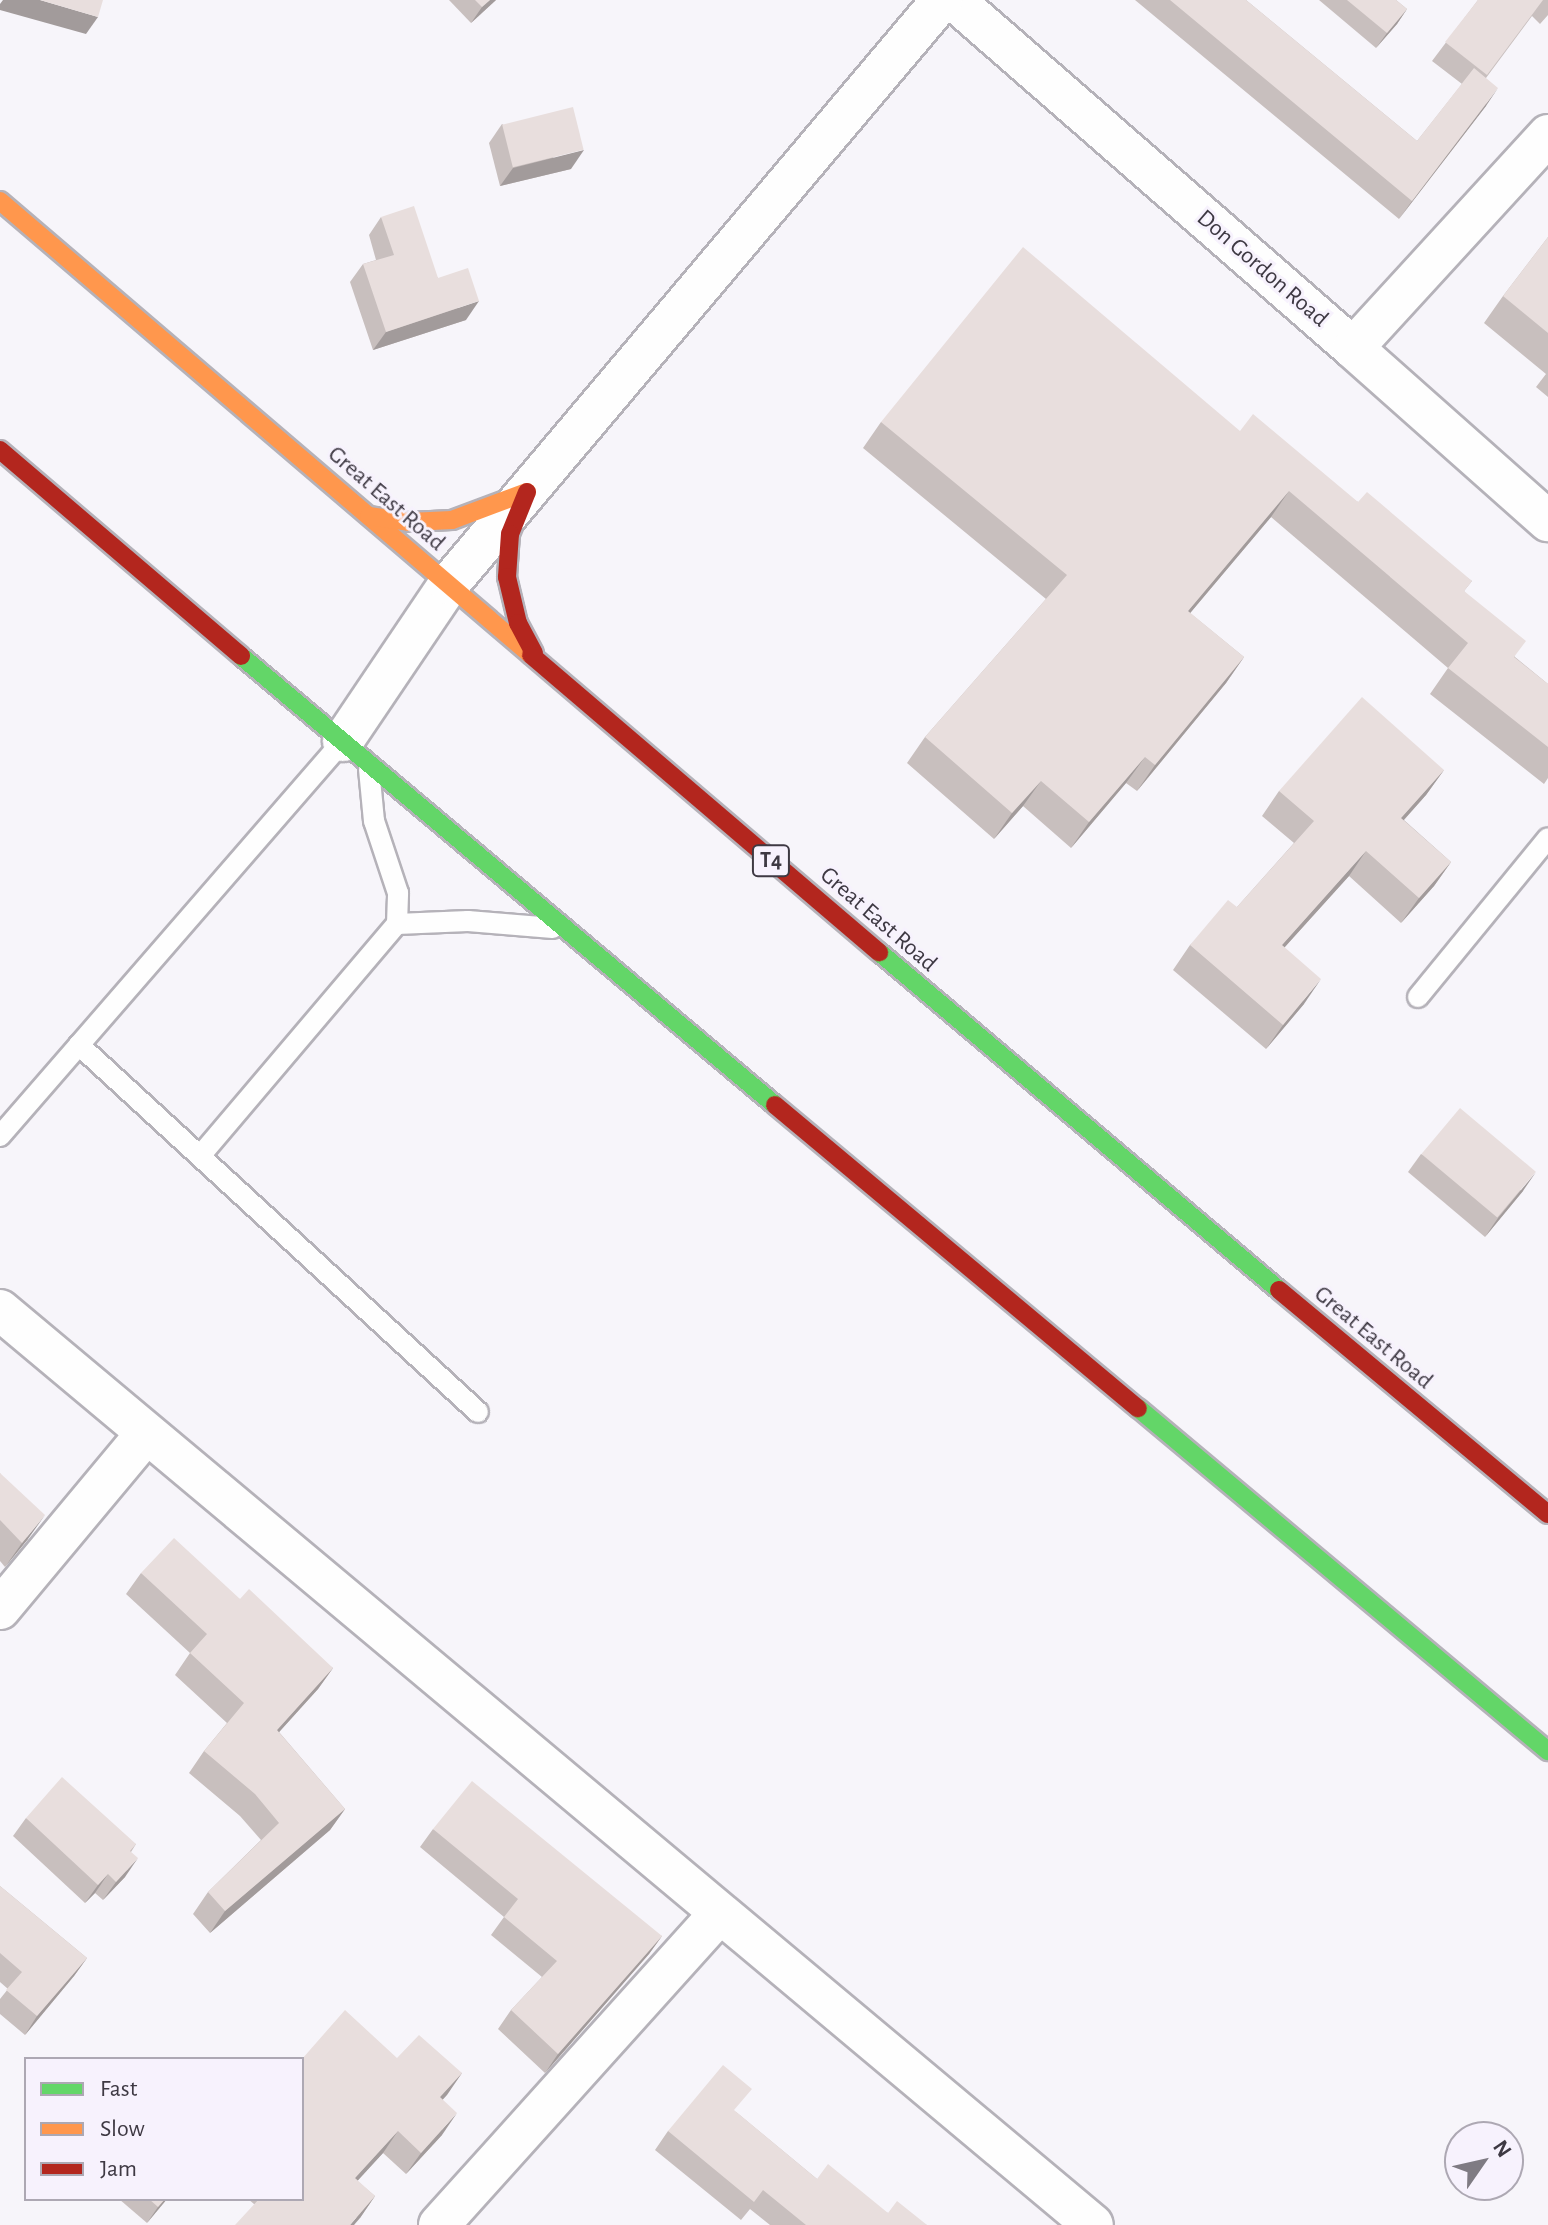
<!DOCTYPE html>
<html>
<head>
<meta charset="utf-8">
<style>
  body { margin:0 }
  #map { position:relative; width:1548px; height:2225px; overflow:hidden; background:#f7f5fa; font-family:"Alegreya Sans",sans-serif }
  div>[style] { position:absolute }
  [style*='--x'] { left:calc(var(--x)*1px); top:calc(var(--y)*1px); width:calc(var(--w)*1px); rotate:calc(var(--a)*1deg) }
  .roads { filter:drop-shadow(2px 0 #b5b2b9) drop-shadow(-2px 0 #b5b2b9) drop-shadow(0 2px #b5b2b9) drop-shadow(0 -2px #b5b2b9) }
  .lane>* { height:20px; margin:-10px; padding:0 10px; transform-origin:10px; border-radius:10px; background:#fefefe }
  .street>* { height:40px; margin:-20px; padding:0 20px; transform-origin:20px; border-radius:20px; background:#fefefe }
  .fast>* { height:18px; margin:-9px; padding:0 9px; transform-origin:9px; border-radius:9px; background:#63d668 }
  .slow>* { height:18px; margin:-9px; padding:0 9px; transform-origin:9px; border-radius:9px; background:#ff974d }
  .jam>* { height:18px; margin:-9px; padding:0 9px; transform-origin:9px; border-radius:9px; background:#b3261e }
  .wall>* { inset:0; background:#c8bfbe }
  .shaded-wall>* { inset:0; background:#a29b9b }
  .building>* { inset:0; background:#e8dedd; transform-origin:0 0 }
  span { translate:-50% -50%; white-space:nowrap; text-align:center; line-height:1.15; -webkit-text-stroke:6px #f7f2fd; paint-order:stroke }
  .shield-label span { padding:2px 6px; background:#f7f2fd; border:2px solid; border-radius:6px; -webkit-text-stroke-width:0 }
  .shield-label { font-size:22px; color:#3e3943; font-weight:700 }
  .street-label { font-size:24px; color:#3e3943 }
  .legend { position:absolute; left:24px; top:2057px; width:280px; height:144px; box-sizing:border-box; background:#f7f2fd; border:2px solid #ada8b3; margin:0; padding:10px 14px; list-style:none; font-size:24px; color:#3e3943 }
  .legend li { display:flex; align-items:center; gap:16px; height:40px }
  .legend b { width:40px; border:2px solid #ada8b3 }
  .north { position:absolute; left:1444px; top:2121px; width:80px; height:80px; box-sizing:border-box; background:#f7f2fd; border:2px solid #ada8b3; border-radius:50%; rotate:56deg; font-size:22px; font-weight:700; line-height:32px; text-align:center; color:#3e3943 }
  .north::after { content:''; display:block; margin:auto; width:28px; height:36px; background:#7f7b83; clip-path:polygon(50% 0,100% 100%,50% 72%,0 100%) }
</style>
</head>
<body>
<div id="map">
  <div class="roads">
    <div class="lane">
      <i style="--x:397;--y:924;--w:71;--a:-2.4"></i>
      <i style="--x:468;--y:921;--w:85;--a:4.7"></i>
      <i style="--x:1418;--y:997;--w:205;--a:-50.7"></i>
      <i style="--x:79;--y:1045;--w:542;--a:42.61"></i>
      <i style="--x:0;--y:1136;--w:523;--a:-49.03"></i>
      <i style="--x:200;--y:1156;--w:304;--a:-49.7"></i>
      <i style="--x:397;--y:924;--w:31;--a:-88"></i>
      <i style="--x:398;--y:893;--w:76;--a:-108.4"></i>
      <i style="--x:374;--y:821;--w:52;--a:-95.5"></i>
    </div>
    <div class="street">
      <i style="--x:954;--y:0;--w:529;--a:41.09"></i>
      <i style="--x:1353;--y:348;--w:289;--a:-47.5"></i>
      <i style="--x:1353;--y:348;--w:261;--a:41.6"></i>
      <i style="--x:343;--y:741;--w:189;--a:-56"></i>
      <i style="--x:449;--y:584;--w:764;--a:-49.83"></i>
      <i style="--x:0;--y:1310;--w:1425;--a:39.93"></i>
      <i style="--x:0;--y:1609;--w:226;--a:-50.2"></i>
      <i style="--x:439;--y:2225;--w:418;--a:-48"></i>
    </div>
    <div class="fast">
      <i style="--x:241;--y:656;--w:698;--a:40.06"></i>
      <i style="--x:879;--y:952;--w:524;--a:40.2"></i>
      <i style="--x:1138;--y:1408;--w:535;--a:39.92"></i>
    </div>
    <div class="slow">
      <i style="--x:0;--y:201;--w:699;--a:40.53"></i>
      <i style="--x:369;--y:516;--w:40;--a:8.5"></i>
      <i style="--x:409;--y:522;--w:43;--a:-2.7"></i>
      <i style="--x:452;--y:520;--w:80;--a:-20.5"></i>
    </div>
    <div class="jam">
      <i style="--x:0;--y:450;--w:317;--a:40.5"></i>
      <i style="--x:527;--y:492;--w:45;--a:112"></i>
      <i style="--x:510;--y:534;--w:43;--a:94"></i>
      <i style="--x:507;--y:577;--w:47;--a:76.6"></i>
      <i style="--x:518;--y:623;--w:34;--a:62"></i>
      <i style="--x:531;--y:655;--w:458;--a:40.5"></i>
      <i style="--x:775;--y:1105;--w:473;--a:39.9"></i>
      <i style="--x:1279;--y:1290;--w:350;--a:39.8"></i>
    </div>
  </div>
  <div class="wall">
    <i style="clip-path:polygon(449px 0,496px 0,471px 23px)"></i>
    <i style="clip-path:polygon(1135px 0,1246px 0,1417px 141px,1462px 84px,1432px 61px,1478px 0,1548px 0,1548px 15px,1540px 24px,1532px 16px,1486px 78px,1486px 106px,1399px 219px)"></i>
    <i style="clip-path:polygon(1319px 0,1396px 0,1407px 9px,1397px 24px,1376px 48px)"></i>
    <i style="clip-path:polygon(502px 124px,571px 169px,500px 186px,489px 143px)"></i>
    <i style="clip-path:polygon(381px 217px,438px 278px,466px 320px,373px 350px,350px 282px,363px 264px,376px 260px,369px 235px)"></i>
    <i style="clip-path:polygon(1548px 237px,1548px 397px,1536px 387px,1546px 374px,1484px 323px,1503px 296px)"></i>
    <i style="clip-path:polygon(881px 422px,1240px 431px,1358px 502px,1472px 581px,1464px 591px,1515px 657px,1548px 684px,1548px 778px,1544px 784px,1430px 694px,1448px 668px,1271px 517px,1190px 613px,1244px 657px,1226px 683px,1137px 791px,1126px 783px,1071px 848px,1023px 806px,994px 839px,907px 763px,925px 737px,1046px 599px,863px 448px)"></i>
    <i style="clip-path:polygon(1444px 770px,1426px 795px,1404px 820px,1451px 862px,1434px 886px,1401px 923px,1349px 876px,1284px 948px,1304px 1004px,1266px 1049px,1173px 970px,1190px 945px,1237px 907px,1294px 843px,1262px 816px,1279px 791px)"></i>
    <i style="clip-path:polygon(1421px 1154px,1523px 1191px,1485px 1237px,1408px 1172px)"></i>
    <i style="clip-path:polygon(0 1473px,28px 1539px,5px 1567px,0 1561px)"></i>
    <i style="clip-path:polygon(141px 1573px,240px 1599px,333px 1668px,318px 1689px,279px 1732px,345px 1809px,330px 1830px,210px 1933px,193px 1914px,208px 1892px,261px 1840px,240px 1816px,189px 1773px,204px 1751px,227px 1723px,175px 1675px,190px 1653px,126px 1594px)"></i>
    <i style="clip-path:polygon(26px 1818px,136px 1844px,131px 1852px,125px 1877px,103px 1900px,95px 1893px,85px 1903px,13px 1836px)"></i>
    <i style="clip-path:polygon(433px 1829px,662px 1936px,649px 1954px,545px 2073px,498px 2029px,511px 2010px,542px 1977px,491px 1935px,504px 1917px,420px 1847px)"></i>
    <i style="clip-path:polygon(0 1886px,87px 1958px,74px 1976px,25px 2035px,0 2014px,0 1999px,8px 1989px,0 1982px)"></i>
    <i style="clip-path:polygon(397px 2058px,462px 2073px,442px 2100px,442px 2135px,406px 2174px,383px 2153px,357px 2181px,375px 2196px,360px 2218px,254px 2204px,248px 2199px,302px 2199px)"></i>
    <i style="clip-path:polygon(736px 2112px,817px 2179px,888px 2213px,927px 2225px,770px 2225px,750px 2209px,741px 2220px,655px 2150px,668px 2131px)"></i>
    <i style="clip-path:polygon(119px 2199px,167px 2199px,147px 2223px)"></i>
  </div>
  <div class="shaded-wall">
    <i style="clip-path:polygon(3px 0,40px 0,98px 17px,86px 34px,0 10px,0 4px)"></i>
    <i style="clip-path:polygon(490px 0,496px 0,471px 23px,482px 7px)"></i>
    <i style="clip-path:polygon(1407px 9px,1397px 24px,1376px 48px,1387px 33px)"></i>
    <i style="clip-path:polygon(1498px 88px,1486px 106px,1399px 219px,1412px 201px)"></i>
    <i style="clip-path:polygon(584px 150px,571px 169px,500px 186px,513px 168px)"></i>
    <i style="clip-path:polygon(479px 301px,466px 320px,373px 350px,386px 332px)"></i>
    <i style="clip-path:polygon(1289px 491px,1271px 517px,1170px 637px,1188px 611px)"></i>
    <i style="clip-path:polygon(1244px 657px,1226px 683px,1137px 791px,1155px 765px)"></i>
    <i style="clip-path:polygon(1145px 757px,1126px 783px,1071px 848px,1089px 822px)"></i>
    <i style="clip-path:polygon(1444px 770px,1426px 795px,1384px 842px,1401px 818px)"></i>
    <i style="clip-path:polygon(1041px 781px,1023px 806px,994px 839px,1012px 813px)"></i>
    <i style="clip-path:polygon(1366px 851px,1349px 876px,1264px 970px,1282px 945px)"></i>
    <i style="clip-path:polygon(1451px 862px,1434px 886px,1401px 923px,1419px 898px)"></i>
    <i style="clip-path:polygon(1321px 979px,1304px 1004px,1266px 1049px,1283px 1025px)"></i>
    <i style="clip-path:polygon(1536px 1172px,1523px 1191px,1485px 1237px,1498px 1218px)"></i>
    <i style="clip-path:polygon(45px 1515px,28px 1539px,5px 1567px,22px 1543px)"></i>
    <i style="clip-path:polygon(333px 1668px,318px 1689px,262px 1751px,277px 1730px)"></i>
    <i style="clip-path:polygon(345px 1809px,330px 1830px,210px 1933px,225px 1911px)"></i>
    <i style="clip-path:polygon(138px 1858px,125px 1877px,103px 1900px,116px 1882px)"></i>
    <i style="clip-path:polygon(108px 1874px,95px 1893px,85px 1903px,98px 1885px)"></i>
    <i style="clip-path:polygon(662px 1936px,649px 1954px,545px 2073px,558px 2054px)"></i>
    <i style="clip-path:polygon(87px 1958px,74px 1976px,25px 2035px,37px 2016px)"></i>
    <i style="clip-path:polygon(462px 2073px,447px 2095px,425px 2119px,440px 2097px)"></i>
    <i style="clip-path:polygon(457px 2113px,442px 2135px,406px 2174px,421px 2153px)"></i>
    <i style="clip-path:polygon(398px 2131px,383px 2153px,340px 2200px,355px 2178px)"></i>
    <i style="clip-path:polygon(375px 2196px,360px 2218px,354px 2225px,350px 2225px)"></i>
    <i style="clip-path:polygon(165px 2199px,167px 2199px,147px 2223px,158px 2207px)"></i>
  </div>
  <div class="building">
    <i style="clip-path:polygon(40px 0,103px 0,98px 17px)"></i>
    <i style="clip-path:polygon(475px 0,490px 0,482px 7px)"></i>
    <i style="clip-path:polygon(1170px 0,1246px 0,1417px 141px,1474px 68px,1498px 88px,1412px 201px)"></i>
    <i style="clip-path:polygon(1347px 0,1396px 0,1407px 9px,1387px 33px)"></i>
    <i style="clip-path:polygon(1478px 0,1543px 0,1487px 75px,1445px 42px)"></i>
    <i style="left:573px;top:107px;width:44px;height:73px;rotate:76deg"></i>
    <i style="clip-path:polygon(414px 206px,438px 278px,468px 268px,479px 301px,386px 332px,363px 264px,394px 255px,381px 217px)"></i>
    <i style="clip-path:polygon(1548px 237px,1548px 333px,1503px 296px)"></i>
    <i style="clip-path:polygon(1023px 247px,1240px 431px,1253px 414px,1358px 502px,1367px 492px,1472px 581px,1464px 591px,1526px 641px,1514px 657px,1548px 684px,1548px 747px,1448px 668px,1468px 643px,1289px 491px,1188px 611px,1244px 657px,1155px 765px,1145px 757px,1089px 822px,1041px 781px,1012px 813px,925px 737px,1067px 575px,881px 422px)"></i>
    <i style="clip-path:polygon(1362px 697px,1444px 770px,1401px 818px,1451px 862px,1419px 898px,1366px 851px,1282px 945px,1321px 979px,1283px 1025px,1190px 945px,1228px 900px,1237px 907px,1314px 821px,1279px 791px)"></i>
    <i style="left:1460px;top:1108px;width:99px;height:60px;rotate:40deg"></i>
    <i style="clip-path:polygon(0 1473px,45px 1515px,22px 1543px,0 1520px)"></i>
    <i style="clip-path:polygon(174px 1538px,240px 1599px,249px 1589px,333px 1668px,277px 1730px,345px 1809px,225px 1911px,208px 1892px,279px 1823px,255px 1794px,204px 1751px,244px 1703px,190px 1653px,207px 1634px,141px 1573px)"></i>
    <i style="clip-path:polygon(62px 1777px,136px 1844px,130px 1851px,138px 1858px,116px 1882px,108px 1874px,98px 1885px,26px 1818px)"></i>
    <i style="clip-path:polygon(472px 1781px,662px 1936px,558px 2054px,511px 2010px,557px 1961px,504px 1917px,518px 1899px,433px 1829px)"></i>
    <i style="clip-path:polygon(0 1886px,87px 1958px,37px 2016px,6px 1990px,22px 1972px,0 1953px)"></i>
    <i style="clip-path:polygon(345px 2010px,397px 2058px,419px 2035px,462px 2073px,440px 2097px,457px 2113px,421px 2153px,398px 2131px,355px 2178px,375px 2196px,350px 2225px,235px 2225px,259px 2199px,302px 2199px,302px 2059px)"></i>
    <i style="clip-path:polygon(723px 2065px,752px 2089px,734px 2110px,817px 2179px,828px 2164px,888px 2213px,897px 2201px,927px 2225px,806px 2225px,763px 2190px,754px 2202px,668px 2131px)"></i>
    <i style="clip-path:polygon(149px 2199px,165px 2199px,158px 2207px)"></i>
  </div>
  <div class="shield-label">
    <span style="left:771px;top:861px">T4</span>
  </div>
  <div class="street-label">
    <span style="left:1262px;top:269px;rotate:41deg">Don Gordon Road</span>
    <span style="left:386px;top:499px;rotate:41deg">Great East Road</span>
    <span style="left:878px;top:920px;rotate:41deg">Great East Road</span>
    <span style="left:1373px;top:1338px;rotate:40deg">Great East Road</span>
  </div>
  <ul class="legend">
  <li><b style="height:10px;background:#63d668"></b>Fast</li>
  <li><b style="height:10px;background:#ff974d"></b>Slow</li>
  <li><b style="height:10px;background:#b3261e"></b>Jam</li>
  </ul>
  <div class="north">N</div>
</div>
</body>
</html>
